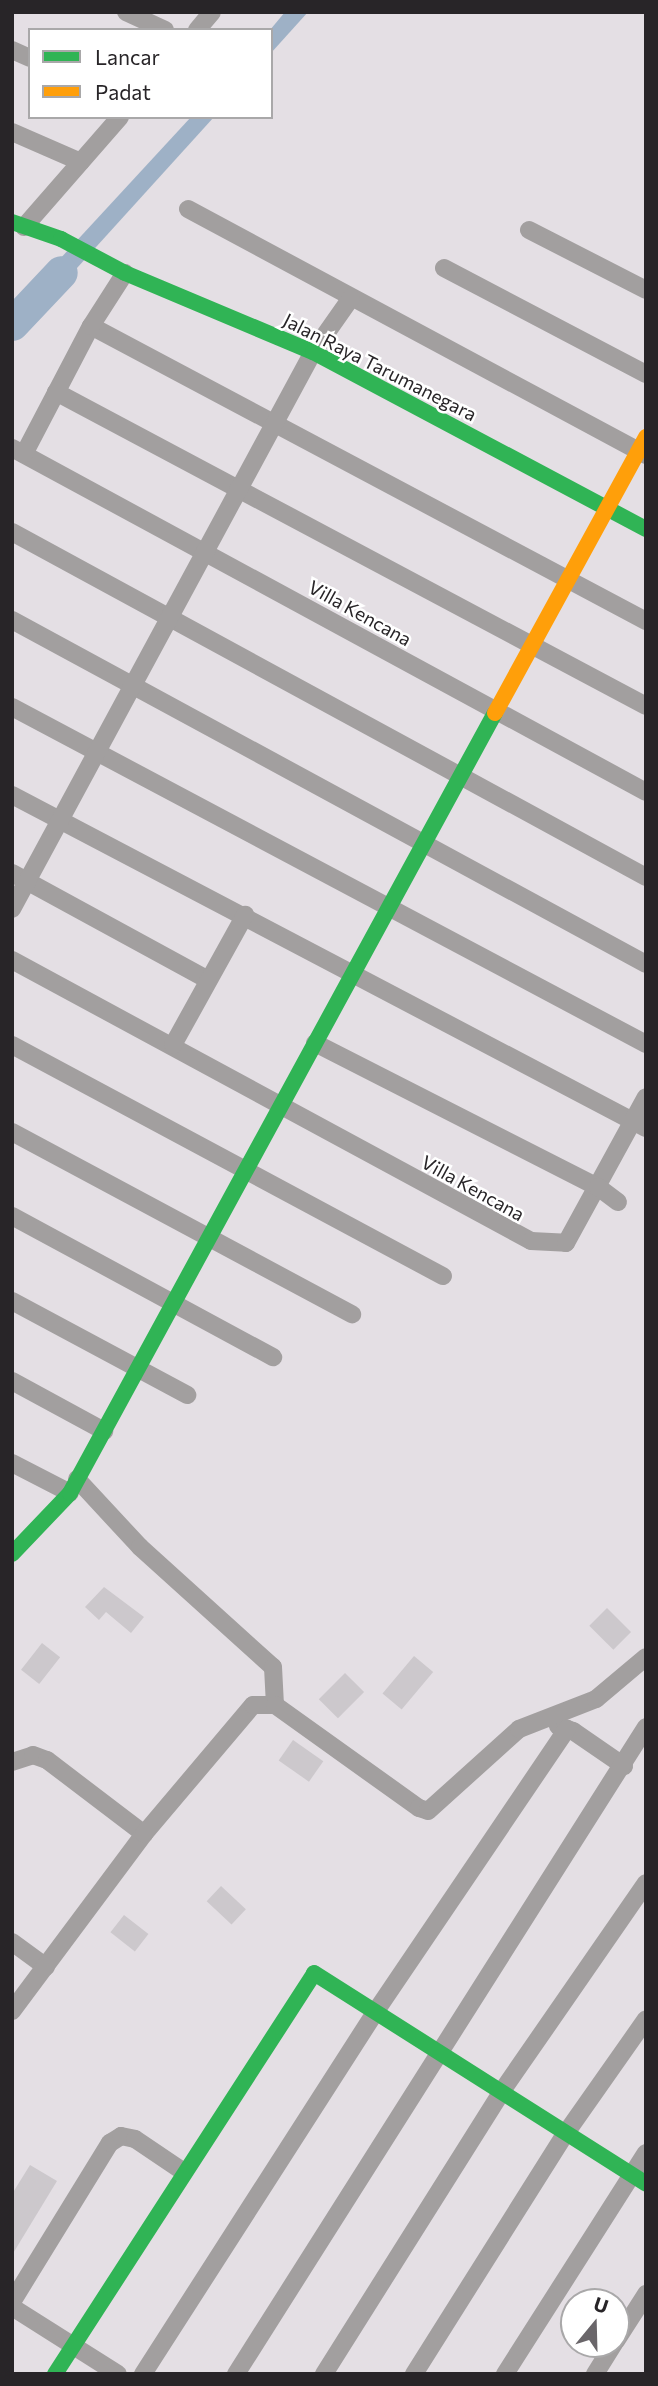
<!DOCTYPE html>
<html>
<head>
<meta charset="utf-8">
<style>
  body { margin:0 }
  #map { position:relative; width:658px; height:2386px; overflow:hidden; background:#e4dfe4; font-family:Commissioner,sans-serif }
  div>[style] { position:absolute }
  [style*='--x'] { left:calc(var(--x)*1px); top:calc(var(--y)*1px); width:calc(var(--w)*1px); rotate:calc(var(--a)*1deg) }
  .water>* { inset:0; background:#9eb1c6 }
  .river>* { height:33px; margin:-16.5px; padding:0 16.5px; transform-origin:16.5px; border-radius:16.5px; background:#9eb1c6 }
  .building>* { inset:0; background:#ccc8cc; transform-origin:0 0 }
  .street>* { height:18px; margin:-9px; padding:0 9px; transform-origin:9px; border-radius:9px; background:#a29f9f }
  .fast>* { height:16px; margin:-8px; padding:0 8px; transform-origin:8px; border-radius:8px; background:#30b455 }
  .slow>* { height:16px; margin:-8px; padding:0 8px; transform-origin:8px; border-radius:8px; background:#ff9f0a }
  span { translate:-50% -50%; white-space:nowrap; text-align:center; line-height:1.15; -webkit-text-stroke:5px #fff; paint-order:stroke }
  .street-label { font-size:19px; color:#282528 }
  .frame { position:absolute; inset:0; border:14px solid #282528; pointer-events:none }
  .legend { position:absolute; left:28px; top:28px; width:245px; height:91px; box-sizing:border-box; background:#fff; border:2px solid #a9a8a9; margin:0; padding:9px 12px; list-style:none; font-size:21px; color:#282528 }
  .legend li { display:flex; align-items:center; gap:14px; height:35px }
  .legend b { width:35px; border:2px solid #a9a8a9 }
  .north { position:absolute; left:560px; top:2288px; width:70px; height:70px; box-sizing:border-box; background:#fff; border:2px solid #a9a8a9; border-radius:50%; rotate:19deg; font-size:19px; font-weight:700; line-height:28px; text-align:center; color:#282528 }
  .north::after { content:''; display:block; margin:auto; width:24px; height:32px; background:#6a666a; clip-path:polygon(50% 0,100% 100%,50% 72%,0 100%) }
</style>
</head>
<body>
<div id="map">
  <div class="water">
    <i style="clip-path:polygon(285px 12px,308px 12px,271px 53px,270px 30px)"></i>
    <i style="clip-path:polygon(191px 117px,214px 117px,38px 311px,22px 300px)"></i>
  </div>
  <div class="river">
    <i style="--x:12;--y:324;--w:71;--a:-46.7"></i>
  </div>
  <div class="building">
    <i style="clip-path:polygon(104px 1587px,144px 1617px,131px 1633px,106px 1612px,99px 1620px,85px 1607px)"></i>
    <i style="left:607px;top:1608px;width:34px;height:25px;rotate:45deg"></i>
    <i style="left:42px;top:1643px;width:23px;height:34px;rotate:38deg"></i>
    <i style="left:414px;top:1656px;width:25px;height:49px;rotate:40deg"></i>
    <i style="left:345px;top:1673px;width:27px;height:37px;rotate:45deg"></i>
    <i style="left:293px;top:1740px;width:37px;height:25px;rotate:35deg"></i>
    <i style="left:221px;top:1886px;width:34px;height:21px;rotate:43deg"></i>
    <i style="left:124px;top:1915px;width:31px;height:22px;rotate:38deg"></i>
    <i style="clip-path:polygon(30px 2165px,57px 2181px,12px 2255px,12px 2194px)"></i>
  </div>
  <div class="street">
    <i style="--x:126;--y:12;--w:43;--a:24.8"></i>
    <i style="--x:197;--y:30;--w:23;--a:-50"></i>
    <i style="--x:12;--y:50;--w:20;--a:24"></i>
    <i style="--x:12;--y:132;--w:75;--a:23.5"></i>
    <i style="--x:188;--y:209;--w:520;--a:28.24"></i>
    <i style="--x:24;--y:227;--w:146;--a:-48.9"></i>
    <i style="--x:529;--y:230;--w:131;--a:27.1"></i>
    <i style="--x:444;--y:268;--w:228;--a:27.7"></i>
    <i style="--x:91;--y:326;--w:629;--a:27.99"></i>
    <i style="--x:56;--y:392;--w:668;--a:28.02"></i>
    <i style="--x:12;--y:448;--w:721;--a:28.48"></i>
    <i style="--x:24;--y:454;--w:144;--a:-62.4"></i>
    <i style="--x:91;--y:326;--w:63;--a:-57.3"></i>
    <i style="--x:12;--y:532;--w:722;--a:28.55"></i>
    <i style="--x:12;--y:620;--w:721;--a:28.48"></i>
    <i style="--x:12;--y:707;--w:718;--a:27.99"></i>
    <i style="--x:12;--y:795;--w:716;--a:27.71"></i>
    <i style="--x:12;--y:873;--w:223;--a:28.6"></i>
    <i style="--x:12;--y:909;--w:633;--a:-61.61"></i>
    <i style="--x:313;--y:352;--w:66;--a:-54.9"></i>
    <i style="--x:12;--y:960;--w:590;--a:28.43"></i>
    <i style="--x:531;--y:1241;--w:35;--a:3"></i>
    <i style="--x:566;--y:1243;--w:166;--a:-61.3"></i>
    <i style="--x:315;--y:1043;--w:318;--a:27"></i>
    <i style="--x:598;--y:1187;--w:25;--a:37"></i>
    <i style="--x:12;--y:1045;--w:489;--a:28.2"></i>
    <i style="--x:173;--y:1045;--w:149;--a:-61"></i>
    <i style="--x:12;--y:1132;--w:386;--a:28.2"></i>
    <i style="--x:12;--y:1216;--w:297;--a:28.4"></i>
    <i style="--x:12;--y:1301;--w:199;--a:28.2"></i>
    <i style="--x:12;--y:1381;--w:105;--a:28.5"></i>
    <i style="--x:12;--y:1463;--w:65;--a:27.3"></i>
    <i style="--x:77;--y:1479;--w:93;--a:47.2"></i>
    <i style="--x:140;--y:1547;--w:179;--a:42.1"></i>
    <i style="--x:273;--y:1667;--w:38;--a:87"></i>
    <i style="--x:558;--y:1726;--w:16;--a:18"></i>
    <i style="--x:573;--y:1731;--w:62;--a:34.5"></i>
    <i style="--x:12;--y:1762;--w:22;--a:-18"></i>
    <i style="--x:33;--y:1755;--w:15;--a:20"></i>
    <i style="--x:47;--y:1760;--w:122;--a:37.3"></i>
    <i style="--x:12;--y:1942;--w:42;--a:36.3"></i>
    <i style="--x:12;--y:2011;--w:221;--a:-53.3"></i>
    <i style="--x:144;--y:1834;--w:169;--a:-49.8"></i>
    <i style="--x:253;--y:1705;--w:22;--a:0"></i>
    <i style="--x:275;--y:1705;--w:177;--a:35.6"></i>
    <i style="--x:419;--y:1808;--w:9;--a:18"></i>
    <i style="--x:428;--y:1811;--w:122;--a:-42"></i>
    <i style="--x:519;--y:1729;--w:83;--a:-21.3"></i>
    <i style="--x:596;--y:1699;--w:65;--a:-40"></i>
    <i style="--x:12;--y:2302;--w:187;--a:-58.4"></i>
    <i style="--x:110;--y:2143;--w:13;--a:-32"></i>
    <i style="--x:121;--y:2136;--w:14;--a:12"></i>
    <i style="--x:135;--y:2139;--w:59;--a:34"></i>
    <i style="--x:12;--y:2307;--w:125;--a:32.3"></i>
    <i style="--x:616;--y:2341;--w:56;--a:-57.4"></i>
    <i style="--x:143;--y:2374;--w:431;--a:-57.3"></i>
    <i style="--x:376;--y:2011;--w:341;--a:-55.9"></i>
    <i style="--x:236;--y:2374;--w:766;--a:-57.64"></i>
    <i style="--x:324;--y:2374;--w:334;--a:-57.8"></i>
    <i style="--x:502;--y:2091;--w:253;--a:-55.3"></i>
    <i style="--x:414;--y:2374;--w:285;--a:-57.8"></i>
    <i style="--x:566;--y:2133;--w:139;--a:-54.9"></i>
    <i style="--x:505;--y:2374;--w:262;--a:-57.5"></i>
    <i style="--x:595;--y:2374;--w:36;--a:-58"></i>
  </div>
  <div class="fast">
    <i style="--x:12;--y:222;--w:52;--a:19.1"></i>
    <i style="--x:61;--y:239;--w:72;--a:28"></i>
    <i style="--x:125;--y:273;--w:204;--a:22.8"></i>
    <i style="--x:313;--y:352;--w:377;--a:28"></i>
    <i style="--x:12;--y:1554;--w:84;--a:-46.4"></i>
    <i style="--x:70;--y:1493;--w:888;--a:-61.42"></i>
    <i style="--x:55;--y:2374;--w:477;--a:-57.1"></i>
    <i style="--x:314;--y:1973;--w:393;--a:32.4"></i>
  </div>
  <div class="slow">
    <i style="--x:495;--y:713;--w:315;--a:-61.3"></i>
  </div>
  <div class="street-label">
    <span style="left:380px;top:367px;rotate:27deg">Jalan Raya Tarumanegara</span>
    <span style="left:360px;top:613px;rotate:29deg">Villa Kencana</span>
    <span style="left:473px;top:1188px;rotate:29deg">Villa Kencana</span>
  </div>
  <div class="frame"></div>
  <ul class="legend">
  <li><b style="height:9px;background:#30b455"></b>Lancar</li>
  <li><b style="height:9px;background:#ff9f0a"></b>Padat</li>
  </ul>
  <div class="north">U</div>
</div>
</body>
</html>
